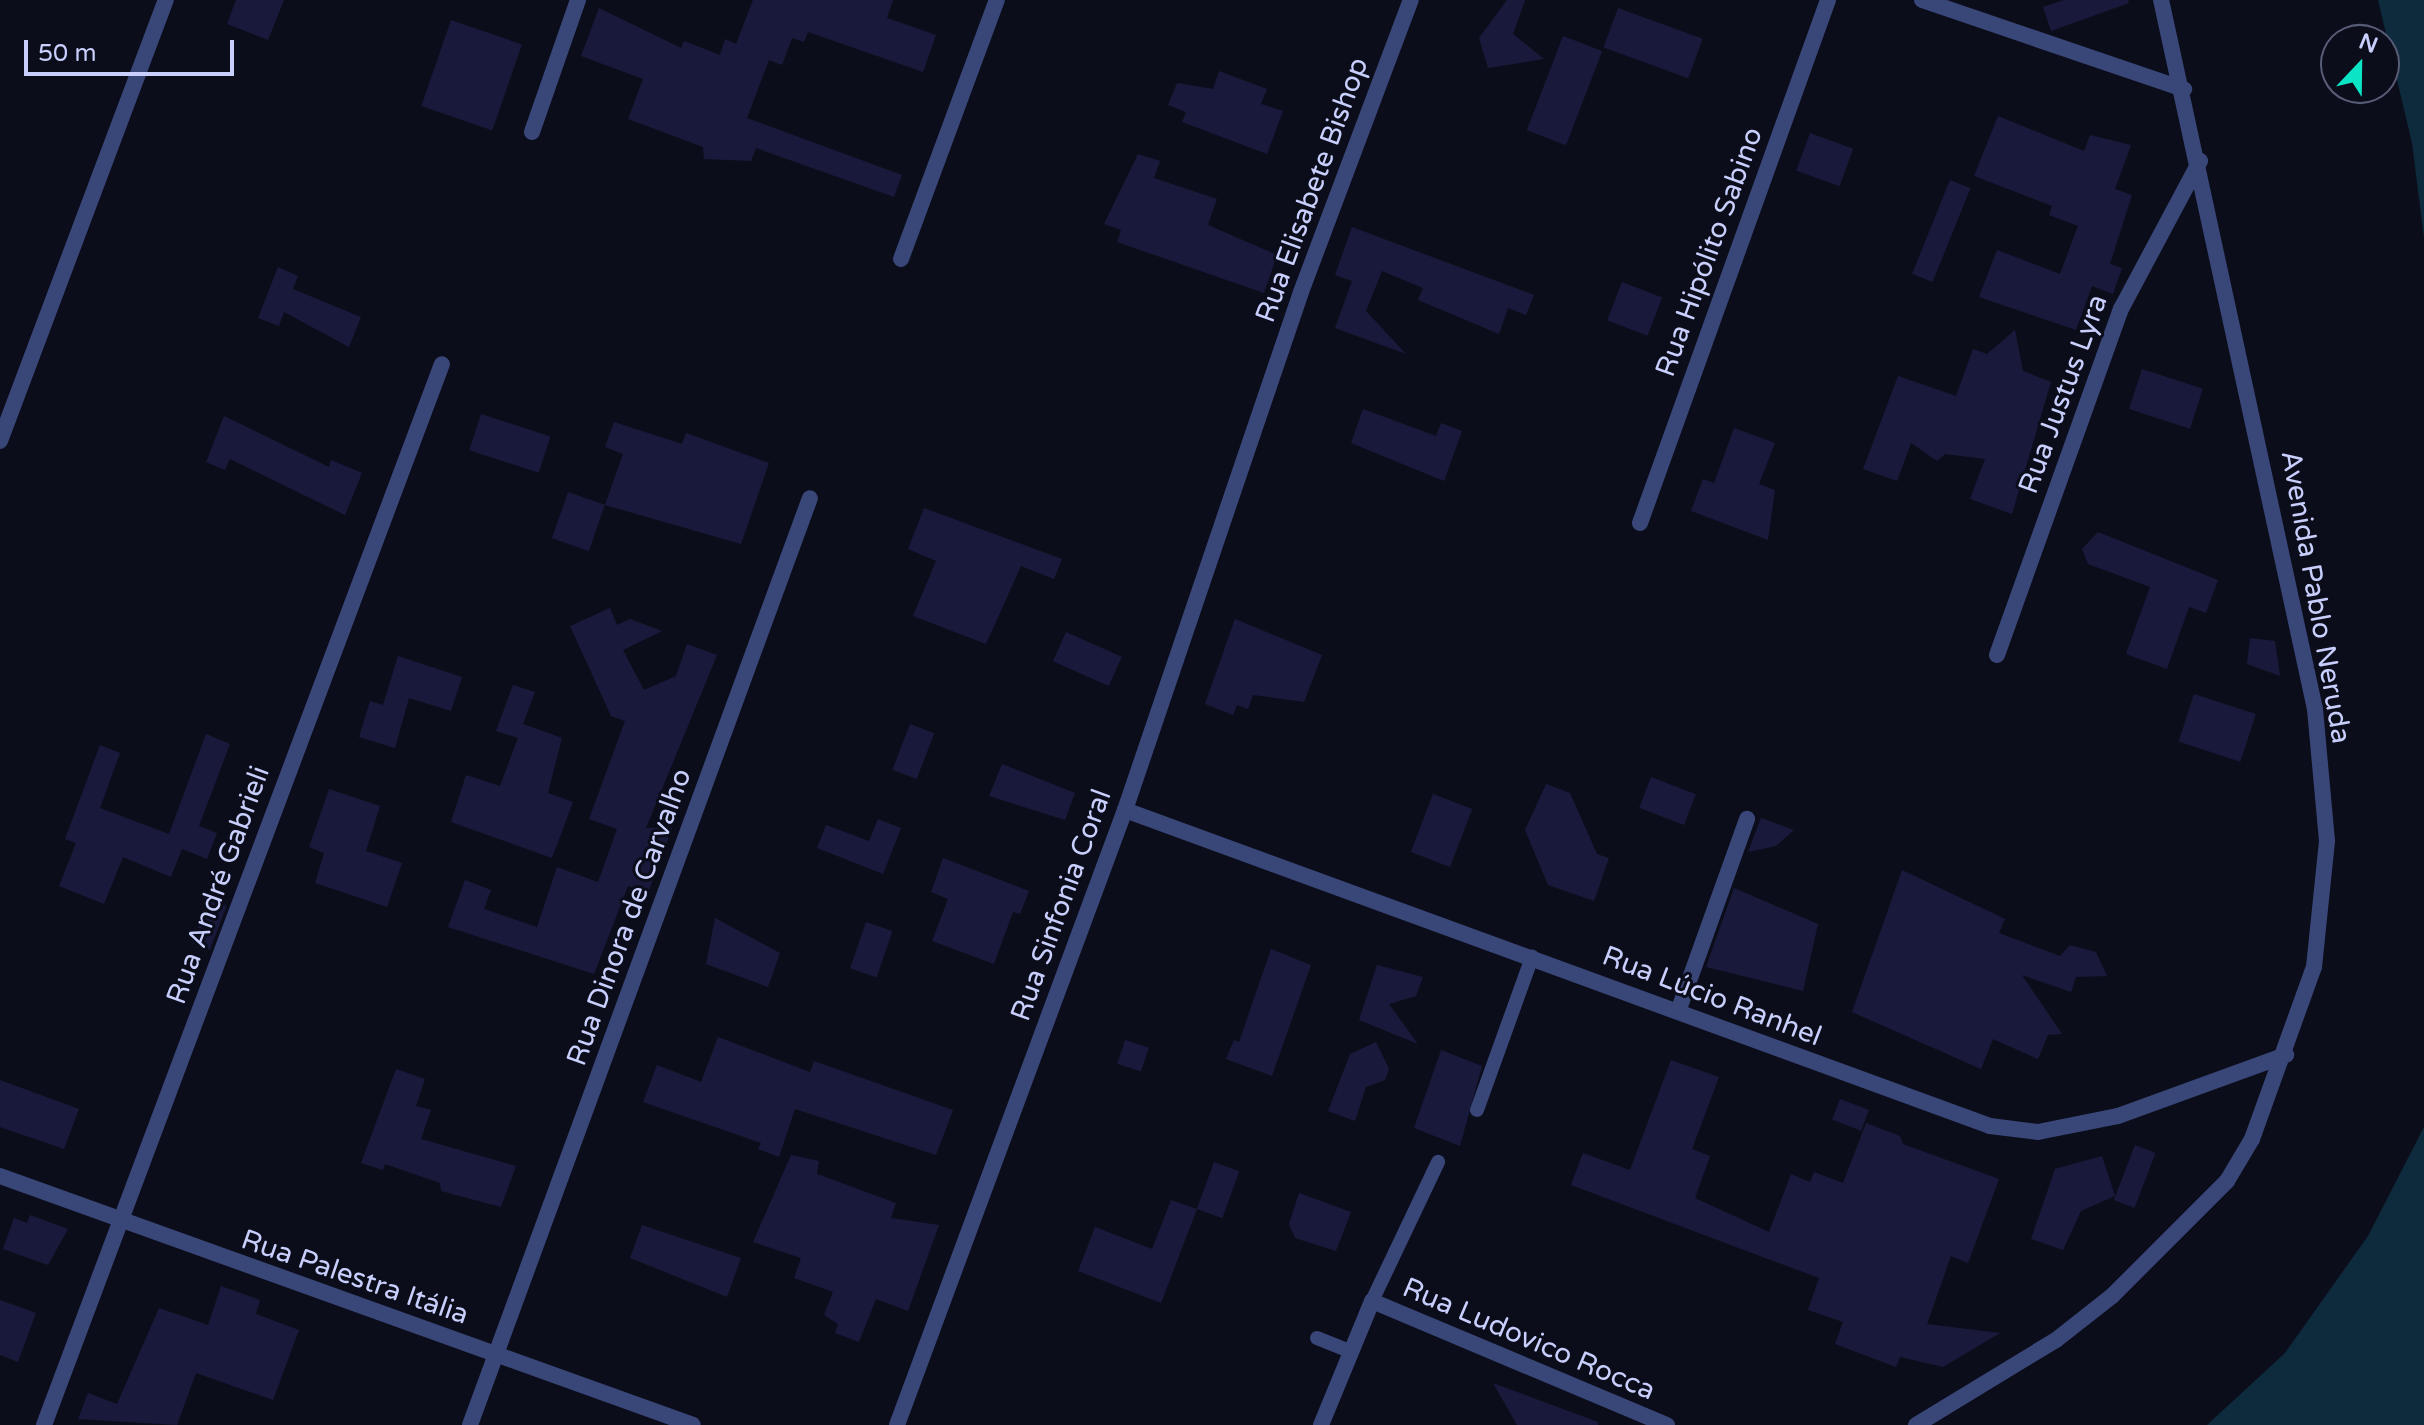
<!DOCTYPE html>
<html>
<head>
<meta charset="utf-8">
<style>
  body { margin:0 }
  #map { position:relative; width:2424px; height:1425px; overflow:hidden; background:#0c0d1b; font-family:"Varela Round",sans-serif }
  div>[style] { position:absolute }
  [style*='--x'] { left:calc(var(--x)*1px); top:calc(var(--y)*1px); width:calc(var(--w)*1px); rotate:calc(var(--a)*1deg) }
  .water>* { inset:0; background:#0d2b3d }
  .building>* { inset:0; background:#191a3b; transform-origin:0 0 }
  .service>* { height:14px; margin:-7px; padding:0 7px; transform-origin:7px; border-radius:7px; background:#394678 }
  .minor>* { height:16px; margin:-8px; padding:0 8px; transform-origin:8px; border-radius:8px; background:#394678 }
  span { translate:-50% -50%; white-space:nowrap; text-align:center; line-height:1.15; -webkit-text-stroke:6px #0c0d1b; paint-order:stroke }
  .street-label { font-size:28px; color:#c8cffc }
  .north { position:absolute; left:2320px; top:24px; width:80px; height:80px; box-sizing:border-box; background:#0c0d1b; border:2px solid #575b75; border-radius:50%; rotate:22deg; font-size:22px; font-weight:700; line-height:32px; text-align:center; color:#c8cffc }
  .north::after { content:''; display:block; margin:auto; width:28px; height:36px; background:#0be5c5; clip-path:polygon(50% 0,100% 100%,50% 72%,0 100%) }
  .scale { position:absolute; left:24px; top:40px; width:210px; height:36px; box-sizing:border-box; border:4px solid #c8cffc; border-top:0; padding-left:10px; font-size:24px; line-height:28px; white-space:nowrap; color:#c8cffc; -webkit-text-stroke:6px #0c0d1b; paint-order:stroke }
</style>
</head>
<body>
<div id="map">
  <div class="water">
    <i style="clip-path:polygon(2378px 0,2424px 0,2424px 238px,2412px 143px)"></i>
    <i style="clip-path:polygon(2424px 1127px,2424px 1425px,2207px 1425px,2285px 1353px,2368px 1236px)"></i>
  </div>
  <div class="building">
    <i style="clip-path:polygon(236px 0,284px 0,268px 40px,227px 24px)"></i>
    <i style="clip-path:polygon(753px 0,893px 0,887px 18px,936px 35px,923px 72px,808px 32px,804px 42px,792px 38px,782px 65px,769px 60px,747px 118px,902px 175px,894px 197px,756px 148px,751px 161px,704px 159px,703px 147px,628px 119px,643px 79px,581px 56px,599px 8px,681px 48px,684px 41px,720px 55px,725px 39px,736px 44px)"></i>
    <i style="clip-path:polygon(1507px 0,1525px 0,1513px 34px,1544px 59px,1488px 68px,1479px 38px)"></i>
    <i style="clip-path:polygon(2064px 0,2128px 0,2129px 3px,2051px 31px,2043px 7px)"></i>
    <i style="left:1618px;top:8px;width:90px;height:42px;rotate:20deg"></i>
    <i style="left:451px;top:20px;width:75px;height:91px;rotate:19deg"></i>
    <i style="left:1563px;top:36px;width:42px;height:101px;rotate:21deg"></i>
    <i style="clip-path:polygon(1219px 71px,1267px 89px,1261px 104px,1283px 111px,1267px 154px,1182px 122px,1186px 112px,1168px 105px,1177px 83px,1213px 89px)"></i>
    <i style="clip-path:polygon(1998px 116px,2084px 151px,2090px 135px,2131px 145px,2115px 189px,2132px 195px,2110px 264px,2122px 268px,2113px 294px,2092px 286px,2076px 330px,1979px 297px,1997px 250px,2060px 274px,2078px 226px,2049px 215px,2052px 206px,1974px 176px)"></i>
    <i style="left:1810px;top:133px;width:46px;height:40px;rotate:20deg"></i>
    <i style="clip-path:polygon(1138px 154px,1160px 161px,1154px 178px,1217px 199px,1208px 225px,1277px 255px,1264px 293px,1117px 242px,1121px 230px,1104px 224px)"></i>
    <i style="left:1950px;top:180px;width:22px;height:101px;rotate:22deg"></i>
    <i style="clip-path:polygon(1352px 227px,1534px 295px,1526px 315px,1508px 308px,1499px 334px,1418px 300px,1423px 288px,1382px 271px,1366px 311px,1406px 354px,1335px 328px,1352px 281px,1335px 275px)"></i>
    <i style="clip-path:polygon(278px 267px,298px 276px,293px 289px,361px 317px,349px 347px,284px 312px,279px 326px,258px 318px)"></i>
    <i style="left:1622px;top:282px;width:43px;height:41px;rotate:21deg"></i>
    <i style="clip-path:polygon(2015px 330px,2023px 371px,2051px 382px,2012px 514px,1970px 499px,1985px 459px,1945px 454px,1937px 461px,1911px 443px,1897px 481px,1863px 469px,1898px 376px,1956px 396px,1973px 349px,1987px 354px)"></i>
    <i style="left:2142px;top:369px;width:64px;height:42px;rotate:18deg"></i>
    <i style="clip-path:polygon(1363px 409px,1436px 436px,1441px 423px,1462px 431px,1444px 481px,1351px 443px)"></i>
    <i style="left:481px;top:414px;width:73px;height:38px;rotate:18deg"></i>
    <i style="clip-path:polygon(224px 416px,329px 467px,331px 460px,362px 473px,345px 515px,230px 459px,225px 470px,206px 462px)"></i>
    <i style="clip-path:polygon(614px 422px,682px 444px,686px 433px,769px 463px,741px 544px,605px 505px,623px 454px,605px 447px)"></i>
    <i style="clip-path:polygon(1734px 428px,1775px 443px,1759px 484px,1775px 490px,1768px 540px,1691px 511px,1703px 479px,1714px 483px)"></i>
    <i style="left:568px;top:492px;width:39px;height:49px;rotate:19deg"></i>
    <i style="clip-path:polygon(924px 508px,1062px 559px,1054px 579px,1021px 566px,986px 644px,913px 616px,936px 561px,908px 549px)"></i>
    <i style="clip-path:polygon(2098px 532px,2218px 580px,2206px 613px,2189px 607px,2167px 669px,2126px 654px,2150px 587px,2088px 564px,2082px 549px)"></i>
    <i style="clip-path:polygon(610px 608px,617px 625px,630px 619px,662px 631px,623px 650px,644px 690px,676px 676px,687px 644px,717px 655px,646px 828px,672px 828px,648px 893px,628px 886px,594px 974px,448px 927px,465px 880px,491px 890px,484px 909px,537px 927px,557px 867px,598px 882px,617px 829px,589px 819px,625px 721px,611px 716px,570px 626px)"></i>
    <i style="clip-path:polygon(1235px 619px,1322px 655px,1304px 702px,1253px 695px,1248px 709px,1237px 705px,1233px 715px,1205px 704px)"></i>
    <i style="left:1066px;top:632px;width:61px;height:32px;rotate:24deg"></i>
    <i style="clip-path:polygon(2250px 638px,2275px 641px,2280px 676px,2247px 664px)"></i>
    <i style="clip-path:polygon(398px 656px,462px 677px,451px 711px,409px 698px,395px 748px,359px 737px,370px 701px,383px 705px)"></i>
    <i style="clip-path:polygon(513px 685px,535px 692px,523px 724px,562px 738px,548px 793px,573px 802px,552px 858px,451px 822px,466px 775px,500px 786px,518px 738px,496px 731px)"></i>
    <i style="left:2194px;top:694px;width:65px;height:50px;rotate:18deg"></i>
    <i style="left:910px;top:724px;width:26px;height:49px;rotate:21deg"></i>
    <i style="clip-path:polygon(206px 734px,230px 744px,199px 826px,217px 833px,207px 859px,182px 849px,171px 877px,123px 857px,104px 904px,59px 886px,76px 843px,65px 839px,100px 745px,120px 753px,100px 808px,169px 834px)"></i>
    <i style="clip-path:polygon(1002px 764px,1075px 793px,1065px 820px,989px 796px)"></i>
    <i style="left:1651px;top:777px;width:48px;height:33px;rotate:21deg"></i>
    <i style="clip-path:polygon(1546px 784px,1570px 793px,1597px 854px,1609px 858px,1594px 901px,1548px 885px,1525px 830px)"></i>
    <i style="clip-path:polygon(329px 789px,380px 806px,366px 851px,402px 863px,387px 907px,315px 883px,324px 853px,309px 847px)"></i>
    <i style="left:1433px;top:794px;width:42px;height:62px;rotate:21deg"></i>
    <i style="clip-path:polygon(1761px 818px,1794px 830px,1776px 846px,1748px 852px)"></i>
    <i style="clip-path:polygon(878px 819px,901px 828px,883px 874px,817px 848px,826px 825px,869px 841px)"></i>
    <i style="clip-path:polygon(943px 858px,1029px 891px,1020px 914px,1013px 912px,994px 964px,932px 941px,948px 899px,931px 892px)"></i>
    <i style="clip-path:polygon(1902px 870px,2005px 919px,1999px 933px,2060px 956px,2070px 945px,2096px 952px,2107px 976px,2076px 977px,2071px 992px,2022px 975px,2062px 1034px,2048px 1035px,2038px 1059px,1993px 1039px,1981px 1069px,1852px 1012px)"></i>
    <i style="clip-path:polygon(1734px 888px,1818px 924px,1803px 991px,1706px 967px)"></i>
    <i style="left:209px;top:899px;width:19px;height:47px;rotate:21deg"></i>
    <i style="clip-path:polygon(715px 918px,780px 953px,768px 987px,706px 964px)"></i>
    <i style="left:866px;top:922px;width:28px;height:49px;rotate:19deg"></i>
    <i style="clip-path:polygon(1271px 949px,1311px 965px,1272px 1076px,1226px 1059px,1234px 1040px,1239px 1042px)"></i>
    <i style="clip-path:polygon(1377px 965px,1423px 977px,1416px 996px,1389px 1004px,1418px 1044px,1359px 1020px)"></i>
    <i style="clip-path:polygon(718px 1037px,810px 1072px,814px 1061px,953px 1110px,936px 1155px,795px 1109px,779px 1157px,758px 1149px,761px 1143px,643px 1102px,657px 1065px,701px 1082px)"></i>
    <i style="left:1125px;top:1040px;width:25px;height:25px;rotate:18deg"></i>
    <i style="clip-path:polygon(1376px 1042px,1389px 1069px,1385px 1080px,1366px 1087px,1355px 1121px,1328px 1111px,1350px 1054px)"></i>
    <i style="clip-path:polygon(1441px 1050px,1482px 1066px,1460px 1146px,1414px 1128px)"></i>
    <i style="clip-path:polygon(1671px 1060px,1719px 1077px,1692px 1149px,1710px 1156px,1695px 1198px,1769px 1232px,1791px 1174px,1810px 1182px,1814px 1172px,1843px 1183px,1866px 1123px,1900px 1136px,1903px 1144px,1999px 1179px,1968px 1263px,1951px 1256px,1927px 1324px,2000px 1333px,1943px 1367px,1900px 1357px,1896px 1367px,1835px 1344px,1843px 1322px,1808px 1310px,1819px 1278px,1571px 1185px,1583px 1153px,1630px 1170px)"></i>
    <i style="clip-path:polygon(396px 1069px,425px 1079px,416px 1106px,431px 1110px,421px 1139px,516px 1166px,501px 1207px,441px 1191px,440px 1183px,385px 1164px,383px 1170px,361px 1163px)"></i>
    <i style="clip-path:polygon(0 1080px,79px 1109px,64px 1149px,0 1127px)"></i>
    <i style="left:1840px;top:1099px;width:31px;height:22px;rotate:21deg"></i>
    <i style="left:2135px;top:1145px;width:22px;height:59px;rotate:21deg"></i>
    <i style="clip-path:polygon(791px 1155px,819px 1161px,817px 1174px,896px 1203px,891px 1218px,939px 1225px,908px 1311px,876px 1299px,859px 1342px,835px 1333px,838px 1324px,824px 1315px,833px 1292px,794px 1278px,801px 1258px,753px 1242px)"></i>
    <i style="clip-path:polygon(2102px 1156px,2115px 1196px,2081px 1211px,2063px 1250px,2031px 1239px,2055px 1169px)"></i>
    <i style="left:1214px;top:1162px;width:27px;height:50px;rotate:20deg"></i>
    <i style="clip-path:polygon(1299px 1193px,1351px 1212px,1336px 1251px,1295px 1238px,1289px 1224px)"></i>
    <i style="clip-path:polygon(1171px 1200px,1197px 1209px,1161px 1303px,1078px 1271px,1095px 1227px,1152px 1249px)"></i>
    <i style="clip-path:polygon(30px 1215px,68px 1229px,48px 1265px,3px 1249px,14px 1218px,27px 1223px)"></i>
    <i style="clip-path:polygon(642px 1225px,741px 1258px,727px 1297px,630px 1258px)"></i>
    <i style="clip-path:polygon(221px 1286px,260px 1300px,256px 1314px,299px 1330px,273px 1400px,196px 1373px,177px 1425px,78px 1419px,88px 1393px,117px 1404px,159px 1308px,208px 1325px)"></i>
    <i style="clip-path:polygon(0 1300px,36px 1313px,18px 1362px,0 1355px)"></i>
    <i style="clip-path:polygon(1493px 1383px,1598px 1422px,1598px 1425px,1517px 1425px)"></i>
  </div>
  <div class="service">
    <i style="--x:1477;--y:1110;--w:163;--a:-70.2"></i>
    <i style="--x:1372;--y:1301;--w:154;--a:-64.6"></i>
    <i style="--x:1317;--y:1338;--w:35;--a:22"></i>
  </div>
  <div class="minor">
    <i style="--x:1922;--y:0;--w:277;--a:18.8"></i>
    <i style="--x:532;--y:132;--w:140;--a:-70.8"></i>
    <i style="--x:901;--y:259;--w:276;--a:-69.7"></i>
    <i style="--x:0;--y:441;--w:471;--a:-69.4"></i>
    <i style="--x:1640;--y:523;--w:556;--a:-70.23"></i>
    <i style="--x:1997;--y:655;--w:368;--a:-70.3"></i>
    <i style="--x:2121;--y:309;--w:168;--a:-61.9"></i>
    <i style="--x:1125;--y:810;--w:921;--a:20.07"></i>
    <i style="--x:1990;--y:1126;--w:48;--a:7.1"></i>
    <i style="--x:2038;--y:1132;--w:82;--a:-11.3"></i>
    <i style="--x:2118;--y:1116;--w:179;--a:-20"></i>
    <i style="--x:1679;--y:1009;--w:202;--a:-70.3"></i>
    <i style="--x:0;--y:1176;--w:736;--a:19.76"></i>
    <i style="--x:44;--y:1425;--w:1133;--a:-69.44"></i>
    <i style="--x:470;--y:1425;--w:987;--a:-69.86"></i>
    <i style="--x:897;--y:1425;--w:656;--a:-69.66"></i>
    <i style="--x:1125;--y:810;--w:547;--a:-71.23"></i>
    <i style="--x:1301;--y:292;--w:312;--a:-69.4"></i>
    <i style="--x:1321;--y:1425;--w:134;--a:-67.6"></i>
    <i style="--x:1372;--y:1301;--w:320;--a:22.8"></i>
    <i style="--x:1916;--y:1425;--w:164;--a:-31.3"></i>
    <i style="--x:2056;--y:1340;--w:71;--a:-38.2"></i>
    <i style="--x:2112;--y:1296;--w:163;--a:-45"></i>
    <i style="--x:2227;--y:1181;--w:49;--a:-59.2"></i>
    <i style="--x:2252;--y:1139;--w:183;--a:-70.2"></i>
    <i style="--x:2314;--y:967;--w:127;--a:-84.1"></i>
    <i style="--x:2327;--y:841;--w:133;--a:-95.2"></i>
    <i style="--x:2315;--y:709;--w:726;--a:-102.25"></i>
  </div>
  <div class="street-label">
    <span style="left:1312px;top:190px;rotate:-70deg">Rua Elisabete Bishop</span>
    <span style="left:1709px;top:252px;rotate:-70deg">Rua Hipólito Sabino</span>
    <span style="left:2063px;top:394px;rotate:-70deg">Rua Justus Lyra</span>
    <span style="left:2316px;top:597px;rotate:80deg">Avenida Pablo Neruda</span>
    <span style="left:218px;top:885px;rotate:-70deg">Rua André Gabrieli</span>
    <span style="left:1061px;top:905px;rotate:-70deg">Rua Sinfonia Coral</span>
    <span style="left:629px;top:917px;rotate:-70deg">Rua Dinora de Carvalho</span>
    <span style="left:1712px;top:996px;rotate:21deg">Rua Lúcio Ranhel</span>
    <span style="left:355px;top:1277px;rotate:19deg">Rua Palestra Itália</span>
    <span style="left:1529px;top:1339px;rotate:23deg">Rua Ludovico Rocca</span>
  </div>
  <div class="north">N</div>
  <div class="scale">50 m</div>
</div>
</body>
</html>
